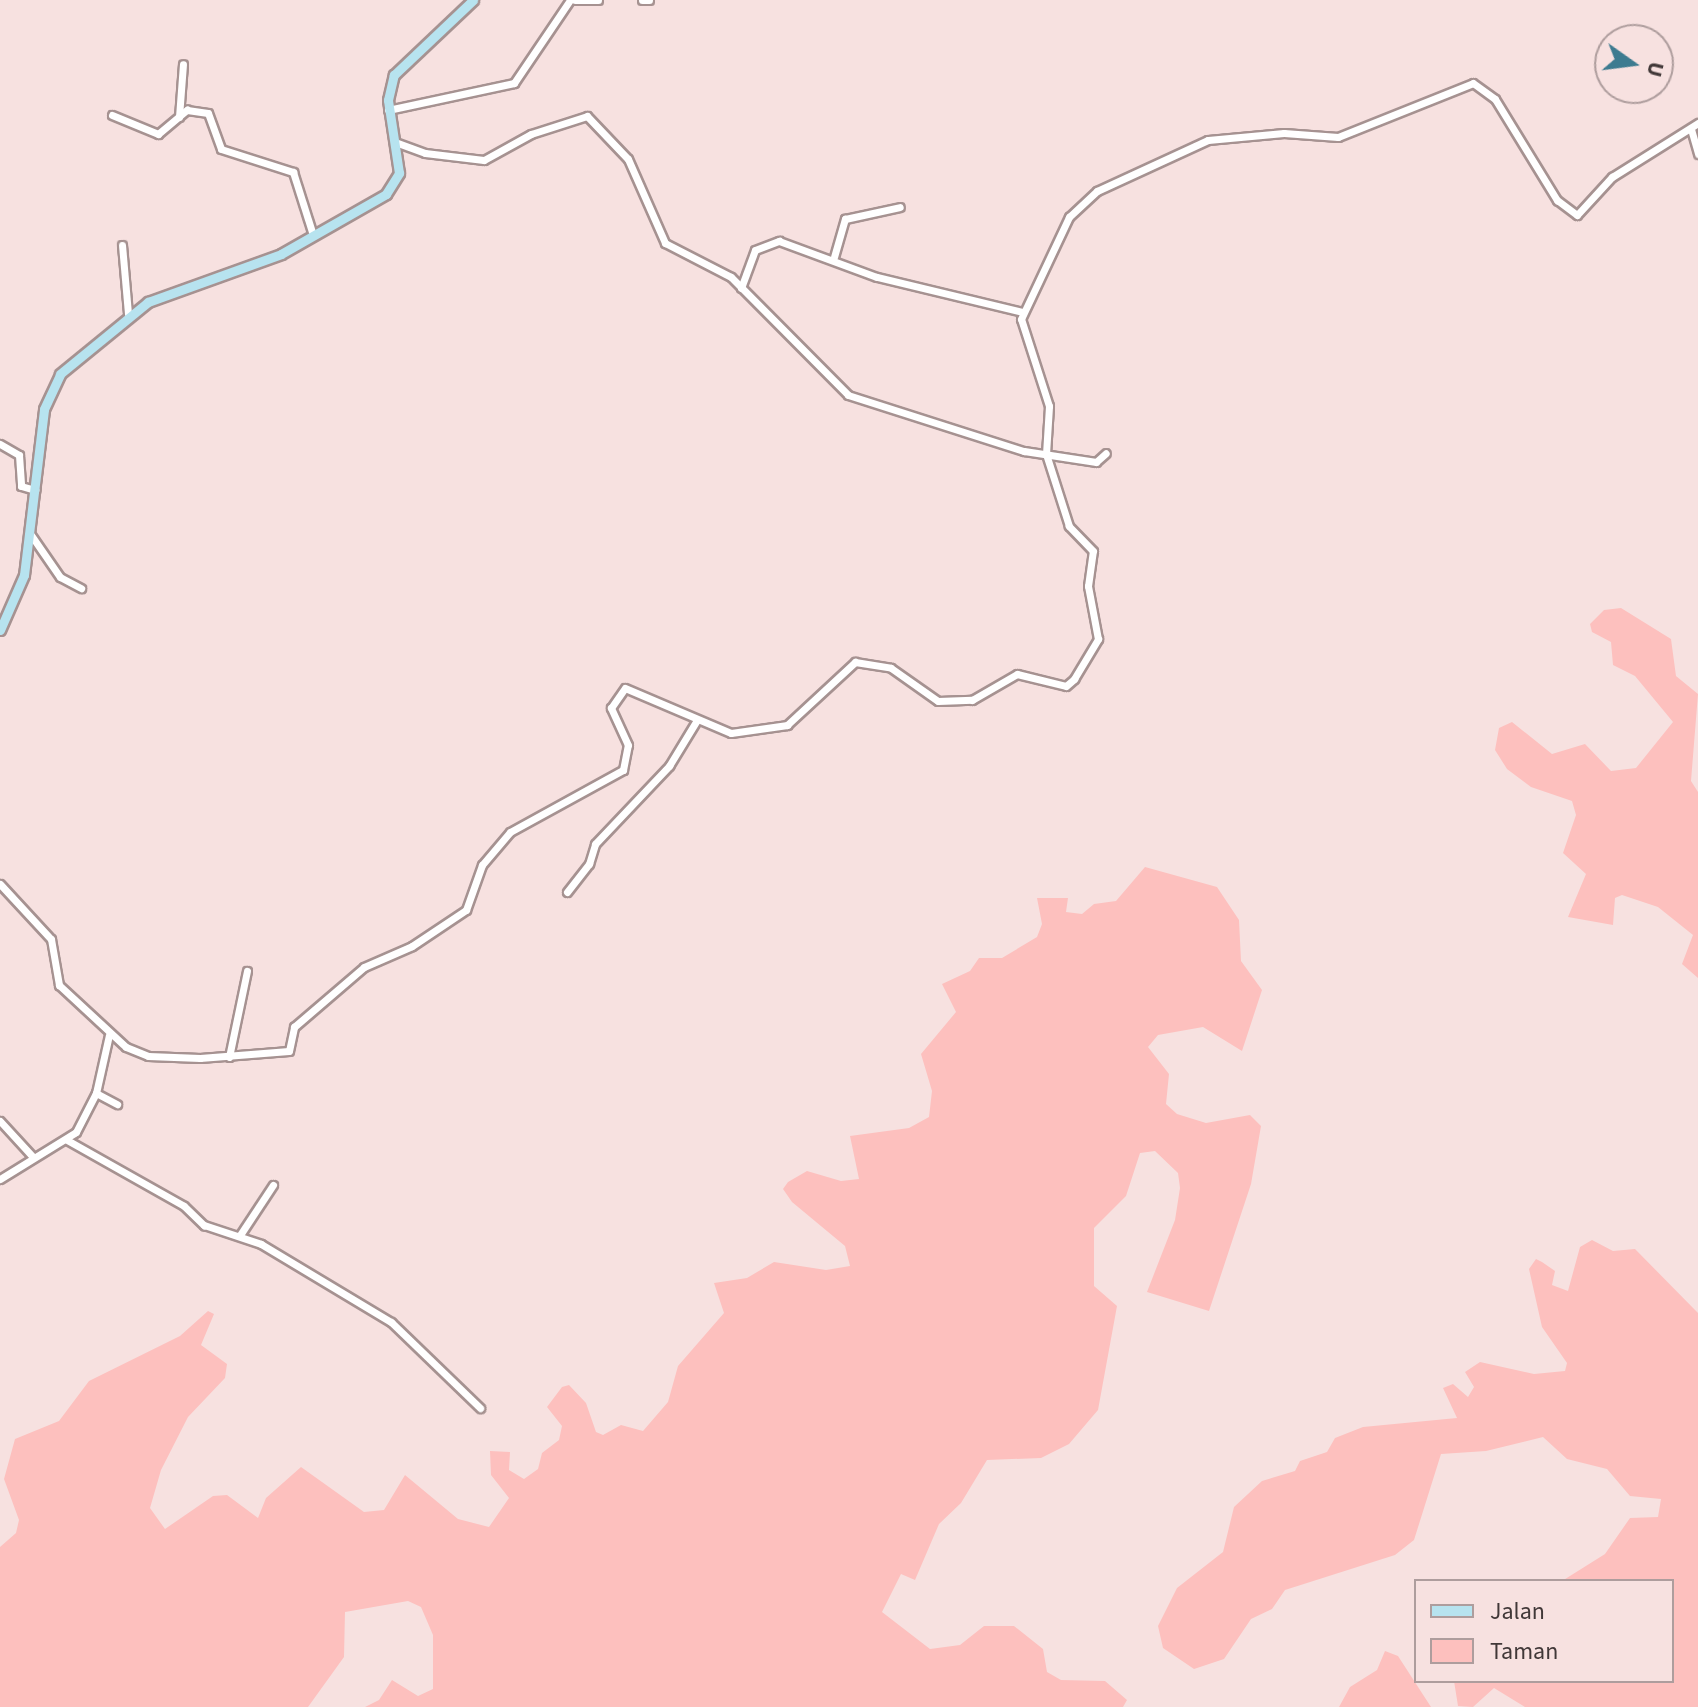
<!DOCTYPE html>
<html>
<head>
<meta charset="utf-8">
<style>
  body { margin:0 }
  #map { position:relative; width:1698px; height:1707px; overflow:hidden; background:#f7e1e0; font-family:"Source Sans 3",sans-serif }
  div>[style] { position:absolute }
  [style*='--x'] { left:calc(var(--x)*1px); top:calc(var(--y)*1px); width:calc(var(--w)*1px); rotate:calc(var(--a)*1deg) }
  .green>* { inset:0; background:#fdc0be }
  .roads { filter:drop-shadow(2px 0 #a69291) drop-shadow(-2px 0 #a69291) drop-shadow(0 2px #a69291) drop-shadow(0 -2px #a69291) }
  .street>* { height:7px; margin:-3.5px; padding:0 3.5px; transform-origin:3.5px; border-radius:3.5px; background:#fff }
  .secondary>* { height:9px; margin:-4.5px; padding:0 4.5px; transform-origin:4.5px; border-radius:4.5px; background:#b7e3ef }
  span { translate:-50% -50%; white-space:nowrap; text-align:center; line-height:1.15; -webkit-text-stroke:8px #f7e1e0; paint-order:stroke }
  .legend { position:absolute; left:1414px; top:1579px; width:260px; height:104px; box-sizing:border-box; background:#f7e1e0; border:2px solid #ae9d9d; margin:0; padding:10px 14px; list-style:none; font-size:24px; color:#413838 }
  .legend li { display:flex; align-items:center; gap:16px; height:40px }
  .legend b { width:40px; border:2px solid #ae9d9d }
  .north { position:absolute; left:1594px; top:24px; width:80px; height:80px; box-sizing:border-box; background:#f7e1e0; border:2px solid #ae9d9d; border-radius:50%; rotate:104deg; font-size:22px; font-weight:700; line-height:32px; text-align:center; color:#413838 }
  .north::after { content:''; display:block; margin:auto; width:28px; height:36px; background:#3d7b90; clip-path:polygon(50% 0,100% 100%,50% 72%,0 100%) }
</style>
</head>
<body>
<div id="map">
  <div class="green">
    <i style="clip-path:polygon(1621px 608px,1671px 639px,1676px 676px,1698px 694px,1691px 781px,1698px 792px,1698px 978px,1682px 964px,1693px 935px,1658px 907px,1622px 895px,1615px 898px,1613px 925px,1568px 917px,1586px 874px,1563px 853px,1576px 815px,1572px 801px,1531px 787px,1507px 769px,1495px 750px,1499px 728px,1512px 722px,1552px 754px,1585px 744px,1611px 771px,1636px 768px,1673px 722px,1635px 676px,1613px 665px,1611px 642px,1592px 632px,1590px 624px,1604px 610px)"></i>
    <i style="clip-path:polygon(1145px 867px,1217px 887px,1239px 920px,1241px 961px,1262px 990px,1242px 1051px,1203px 1027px,1158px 1035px,1148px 1047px,1169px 1074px,1166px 1104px,1177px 1114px,1206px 1123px,1250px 1115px,1261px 1126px,1251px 1184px,1209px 1311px,1147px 1292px,1175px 1220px,1180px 1188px,1178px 1173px,1155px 1151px,1140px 1153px,1126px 1196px,1094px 1228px,1094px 1286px,1117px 1306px,1098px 1410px,1069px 1444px,1041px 1458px,987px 1460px,961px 1503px,939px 1524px,915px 1580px,901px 1574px,882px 1612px,930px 1649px,960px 1645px,984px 1626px,1014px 1626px,1043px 1649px,1047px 1672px,1061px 1680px,1105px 1681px,1127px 1700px,1123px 1707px,365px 1707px,379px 1700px,392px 1680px,418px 1696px,433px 1689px,433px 1635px,421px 1607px,408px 1601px,345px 1612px,344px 1657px,308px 1707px,0 1707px,0 1547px,16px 1533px,19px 1520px,4px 1479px,15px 1439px,59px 1421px,89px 1381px,180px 1336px,208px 1311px,214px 1314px,201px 1345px,227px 1364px,225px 1378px,188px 1417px,161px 1470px,150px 1508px,165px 1529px,213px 1496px,227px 1495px,258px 1518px,266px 1498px,301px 1467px,364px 1512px,384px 1510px,405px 1475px,458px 1519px,489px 1527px,509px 1498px,491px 1475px,490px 1451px,510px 1452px,509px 1470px,524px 1479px,538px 1469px,542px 1453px,559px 1440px,562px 1426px,547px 1407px,562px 1387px,569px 1385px,586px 1403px,596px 1432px,603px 1435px,621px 1425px,643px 1431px,668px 1402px,678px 1366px,724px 1313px,714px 1283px,747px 1278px,774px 1262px,826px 1270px,850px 1266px,845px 1246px,792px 1202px,783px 1189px,788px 1182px,807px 1171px,841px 1181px,859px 1179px,850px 1136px,909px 1128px,929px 1117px,932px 1091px,921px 1054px,956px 1012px,942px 984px,970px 971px,979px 958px,1002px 958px,1037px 937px,1042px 924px,1037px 898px,1068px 898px,1066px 912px,1082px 914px,1094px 904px,1116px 901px)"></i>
    <i style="clip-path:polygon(1592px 1240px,1613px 1251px,1635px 1249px,1698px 1313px,1698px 1707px,1525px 1707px,1494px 1688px,1473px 1707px,1458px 1706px,1454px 1681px,1672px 1681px,1672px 1581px,1562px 1581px,1605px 1554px,1630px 1518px,1658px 1517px,1661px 1499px,1630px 1496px,1607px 1469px,1567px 1459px,1543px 1437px,1486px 1451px,1441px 1454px,1414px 1540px,1395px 1555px,1285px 1590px,1272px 1609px,1251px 1619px,1224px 1659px,1194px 1669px,1163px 1648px,1158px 1626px,1177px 1588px,1223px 1552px,1234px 1507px,1262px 1481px,1295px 1471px,1300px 1461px,1327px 1452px,1335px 1438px,1363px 1427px,1457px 1418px,1443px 1388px,1453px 1384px,1468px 1397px,1474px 1387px,1465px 1372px,1480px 1362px,1534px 1374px,1565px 1371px,1567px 1363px,1542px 1327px,1529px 1269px,1536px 1259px,1542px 1262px,1555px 1271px,1552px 1285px,1568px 1291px,1580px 1247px)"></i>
    <i style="clip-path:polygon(1385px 1651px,1398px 1656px,1431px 1707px,1339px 1707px,1350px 1687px,1377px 1670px)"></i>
  </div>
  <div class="roads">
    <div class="street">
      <i style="--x:575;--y:0;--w:23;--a:0"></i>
      <i style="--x:642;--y:0;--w:7;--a:0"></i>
      <i style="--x:388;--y:110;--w:129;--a:-12.1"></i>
      <i style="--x:514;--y:83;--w:100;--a:-56"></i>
      <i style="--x:112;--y:115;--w:50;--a:22.4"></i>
      <i style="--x:158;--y:134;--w:38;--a:-40"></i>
      <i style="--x:187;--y:110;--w:21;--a:8"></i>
      <i style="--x:208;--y:113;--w:38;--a:70"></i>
      <i style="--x:221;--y:149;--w:76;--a:17.7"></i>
      <i style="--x:293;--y:172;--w:66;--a:72.4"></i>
      <i style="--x:179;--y:117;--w:53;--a:-85.7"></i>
      <i style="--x:1691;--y:129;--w:26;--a:74"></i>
      <i style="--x:395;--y:142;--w:32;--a:20"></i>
      <i style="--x:425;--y:153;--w:59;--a:6.8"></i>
      <i style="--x:484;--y:160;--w:54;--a:-29"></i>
      <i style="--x:531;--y:134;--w:59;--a:-17.8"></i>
      <i style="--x:587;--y:116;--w:59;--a:46.4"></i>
      <i style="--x:628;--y:159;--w:92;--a:66.2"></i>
      <i style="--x:665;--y:243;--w:74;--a:27.3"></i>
      <i style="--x:731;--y:277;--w:166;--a:45.2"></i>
      <i style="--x:848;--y:395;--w:185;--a:17.7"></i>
      <i style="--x:1024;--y:451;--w:73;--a:8.7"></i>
      <i style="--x:1096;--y:462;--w:13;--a:-42"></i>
      <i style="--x:122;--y:245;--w:69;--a:85"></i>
      <i style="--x:834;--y:257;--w:40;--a:-74"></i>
      <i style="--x:845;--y:219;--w:56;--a:-12.3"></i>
      <i style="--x:741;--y:288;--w:40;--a:-69.8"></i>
      <i style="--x:755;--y:250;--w:26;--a:-21"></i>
      <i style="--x:779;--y:241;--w:104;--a:20.2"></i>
      <i style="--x:877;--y:277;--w:150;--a:13.5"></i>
      <i style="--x:0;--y:444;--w:22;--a:30"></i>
      <i style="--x:19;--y:455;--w:31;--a:86"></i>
      <i style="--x:21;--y:486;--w:15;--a:16"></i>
      <i style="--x:31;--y:535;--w:51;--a:55.4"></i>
      <i style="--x:60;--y:577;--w:24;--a:28"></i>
      <i style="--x:0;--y:884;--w:75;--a:47.2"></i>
      <i style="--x:51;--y:939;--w:47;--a:80.1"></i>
      <i style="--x:59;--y:985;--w:91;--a:42.8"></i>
      <i style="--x:126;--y:1047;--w:24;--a:22"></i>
      <i style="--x:148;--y:1056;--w:52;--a:2.2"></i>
      <i style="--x:200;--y:1058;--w:89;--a:-4.5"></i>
      <i style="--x:289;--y:1051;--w:25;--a:-78"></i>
      <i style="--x:294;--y:1027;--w:92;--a:-40.6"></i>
      <i style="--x:364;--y:967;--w:52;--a:-23.6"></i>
      <i style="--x:412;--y:946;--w:65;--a:-33.7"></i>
      <i style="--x:466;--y:910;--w:48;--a:-70.4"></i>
      <i style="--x:482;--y:865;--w:43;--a:-49.7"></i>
      <i style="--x:510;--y:832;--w:129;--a:-28.8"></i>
      <i style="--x:623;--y:770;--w:25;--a:-79"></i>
      <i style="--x:628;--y:745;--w:41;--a:-114.7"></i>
      <i style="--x:611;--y:708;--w:24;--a:-55"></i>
      <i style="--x:625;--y:688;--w:115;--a:23"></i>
      <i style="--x:731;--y:733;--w:57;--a:-8.1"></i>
      <i style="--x:787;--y:725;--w:93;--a:-42.8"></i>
      <i style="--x:855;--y:662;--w:36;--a:9"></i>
      <i style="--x:891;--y:668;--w:57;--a:35.1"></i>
      <i style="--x:938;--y:701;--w:34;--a:-2"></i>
      <i style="--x:972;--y:700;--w:52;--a:-30"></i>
      <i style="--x:1017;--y:674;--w:50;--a:13.8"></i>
      <i style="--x:1066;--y:686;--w:11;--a:-41"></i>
      <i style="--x:1074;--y:679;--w:47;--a:-59"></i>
      <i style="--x:1098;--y:639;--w:54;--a:-100.7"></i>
      <i style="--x:1088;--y:586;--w:35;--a:-82"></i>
      <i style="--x:1093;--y:551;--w:35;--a:-134"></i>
      <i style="--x:1069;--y:526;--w:76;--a:-107.7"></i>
      <i style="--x:1046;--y:454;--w:48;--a:-86.4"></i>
      <i style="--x:1049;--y:406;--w:91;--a:-107.8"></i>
      <i style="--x:1021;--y:319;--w:113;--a:-64.8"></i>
      <i style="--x:1069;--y:217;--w:38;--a:-43"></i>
      <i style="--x:1097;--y:191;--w:122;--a:-24.7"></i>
      <i style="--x:1208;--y:140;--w:76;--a:-5.3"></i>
      <i style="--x:1284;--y:133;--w:54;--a:4.2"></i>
      <i style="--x:1338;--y:137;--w:145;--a:-21.8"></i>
      <i style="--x:1473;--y:83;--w:27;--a:36"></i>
      <i style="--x:1495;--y:99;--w:119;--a:58.5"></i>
      <i style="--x:1557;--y:200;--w:25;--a:37"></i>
      <i style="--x:1577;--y:215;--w:52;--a:-47.4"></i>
      <i style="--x:1612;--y:177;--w:102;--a:-32.1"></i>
      <i style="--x:567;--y:892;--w:36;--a:-52"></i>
      <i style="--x:589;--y:864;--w:21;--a:-73"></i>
      <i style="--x:595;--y:844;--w:108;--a:-46.5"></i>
      <i style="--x:669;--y:766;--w:54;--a:-58.7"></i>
      <i style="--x:229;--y:1057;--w:88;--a:-78.2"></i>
      <i style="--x:96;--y:1093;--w:24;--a:28"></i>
      <i style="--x:0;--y:1121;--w:49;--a:47.5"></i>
      <i style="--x:67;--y:1140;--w:134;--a:29.4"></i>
      <i style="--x:184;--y:1206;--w:28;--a:44"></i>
      <i style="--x:204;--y:1225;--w:60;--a:18.4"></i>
      <i style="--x:261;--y:1244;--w:152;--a:31"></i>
      <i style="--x:391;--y:1322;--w:124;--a:44"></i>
      <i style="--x:0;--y:1179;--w:89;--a:-31.7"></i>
      <i style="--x:76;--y:1132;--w:44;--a:-62.9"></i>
      <i style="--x:96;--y:1093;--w:59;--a:-77.4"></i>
      <i style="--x:240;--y:1235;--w:60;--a:-56.6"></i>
    </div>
    <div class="secondary">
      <i style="--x:0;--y:630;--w:60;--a:-66.4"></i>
      <i style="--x:24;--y:575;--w:167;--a:-83.1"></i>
      <i style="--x:44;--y:409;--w:38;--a:-65"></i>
      <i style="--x:60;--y:374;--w:114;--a:-39.3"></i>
      <i style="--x:148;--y:302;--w:141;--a:-19.8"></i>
      <i style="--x:281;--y:254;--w:121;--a:-29.7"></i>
      <i style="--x:386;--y:194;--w:25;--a:-58"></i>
      <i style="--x:399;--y:173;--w:74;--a:-98.6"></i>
      <i style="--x:388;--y:100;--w:26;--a:-77"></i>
      <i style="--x:394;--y:75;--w:109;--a:-43.5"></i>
    </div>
  </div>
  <ul class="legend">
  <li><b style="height:10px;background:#b7e3ef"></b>Jalan</li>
  <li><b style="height:22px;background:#fdc0be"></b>Taman</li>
  </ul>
  <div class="north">U</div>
</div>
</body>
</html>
